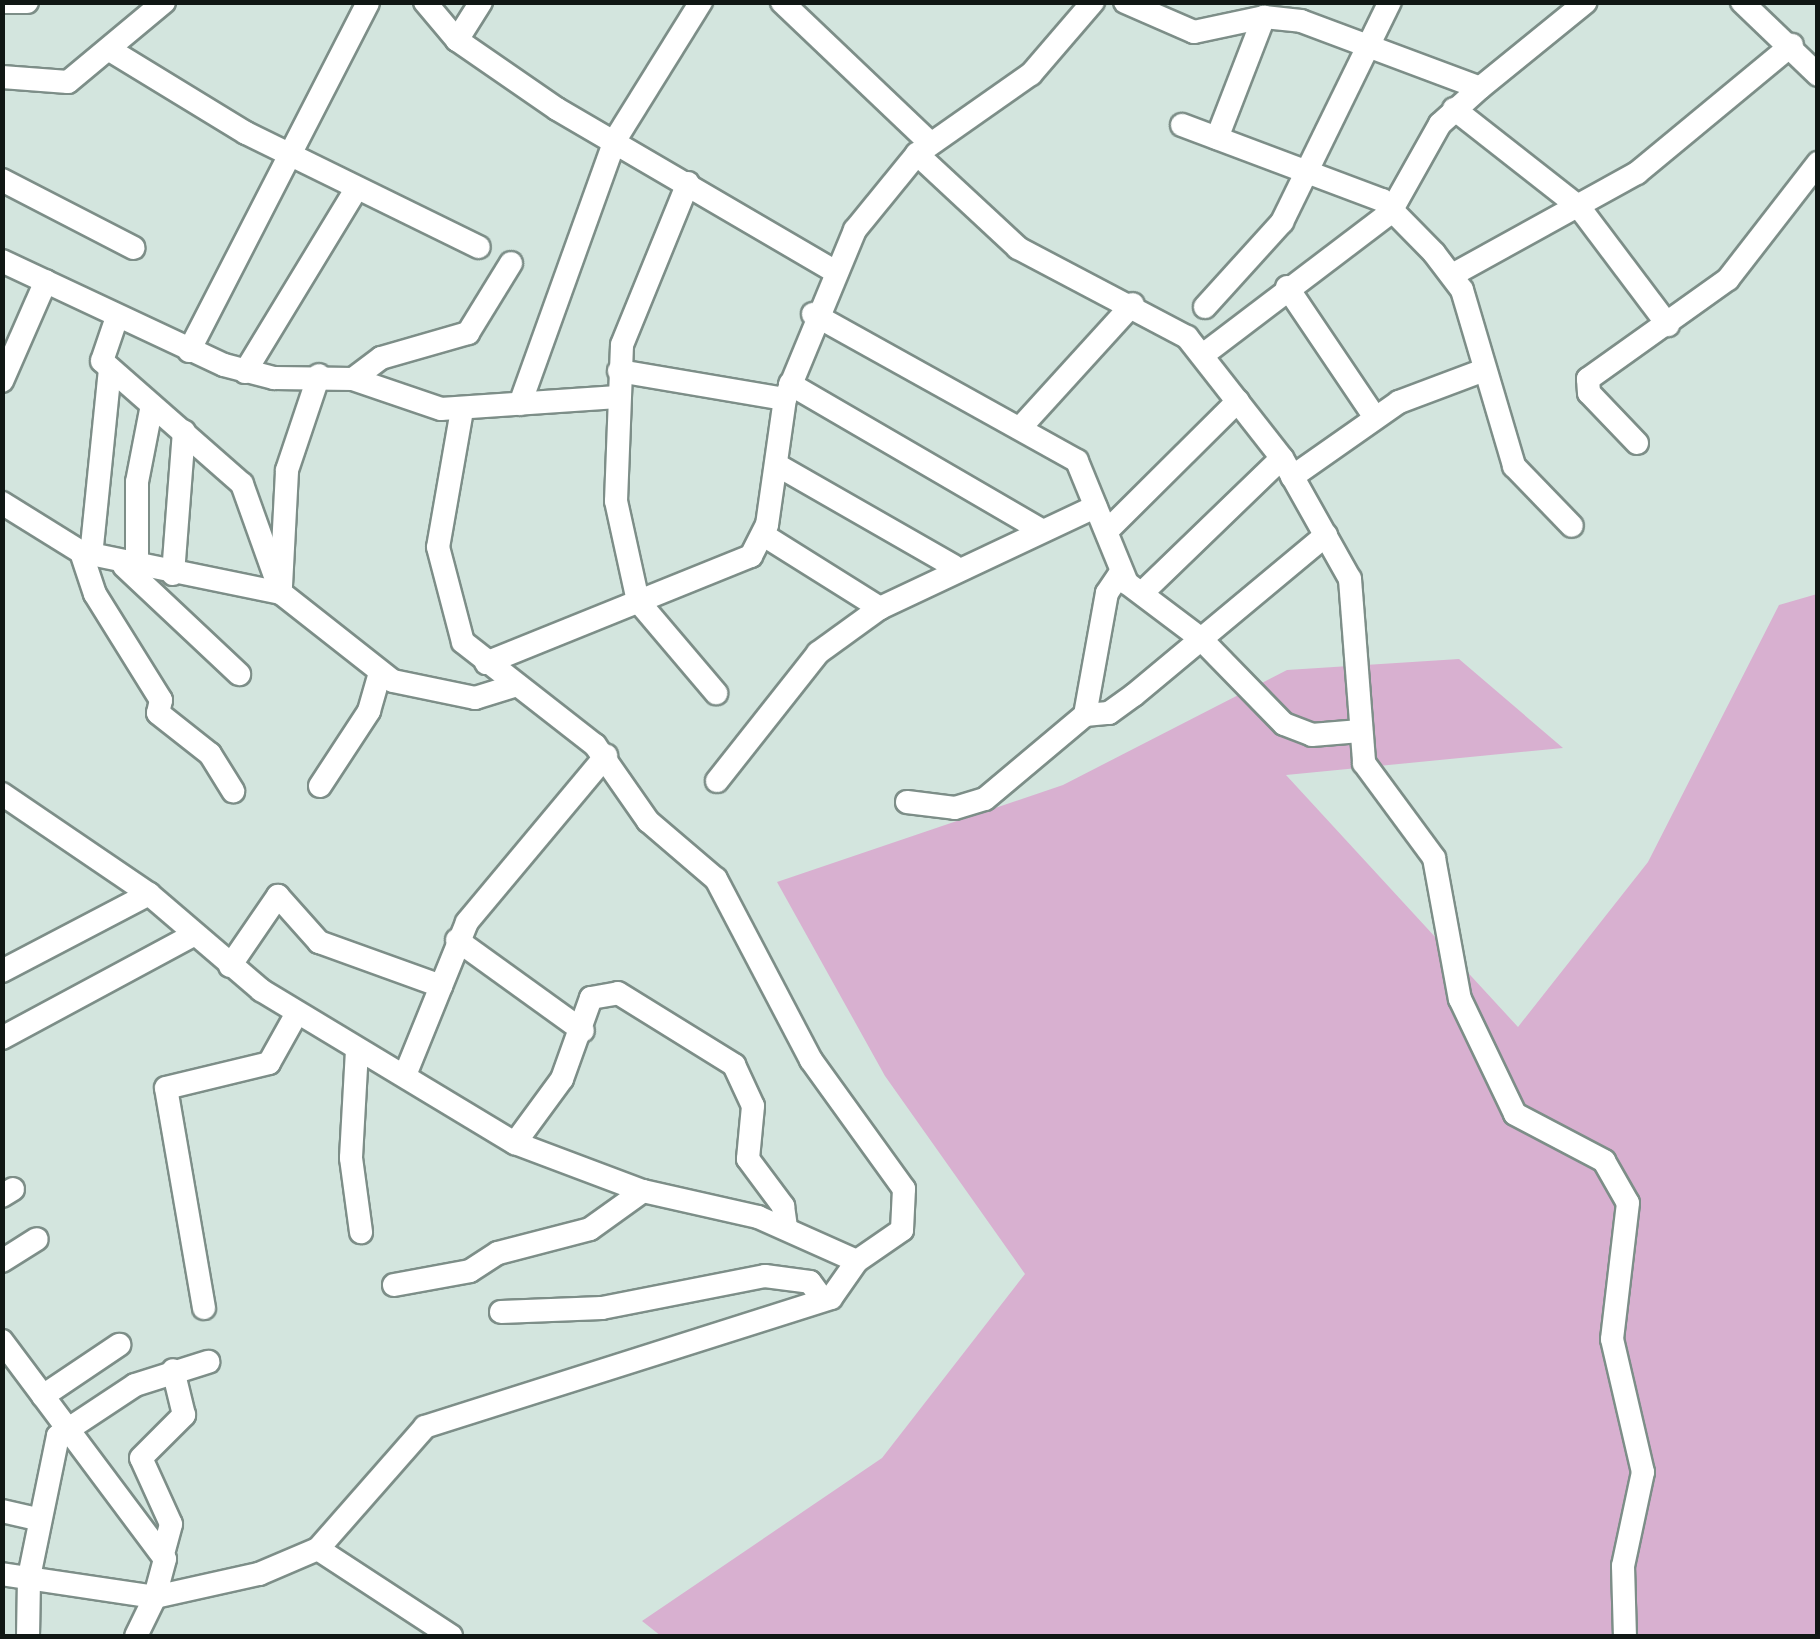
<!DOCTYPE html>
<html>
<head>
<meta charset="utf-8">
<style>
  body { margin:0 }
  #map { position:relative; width:1820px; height:1639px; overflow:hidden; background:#d3e5de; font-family:Inter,sans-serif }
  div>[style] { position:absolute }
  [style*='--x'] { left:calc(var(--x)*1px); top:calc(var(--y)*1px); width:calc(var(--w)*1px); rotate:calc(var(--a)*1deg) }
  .green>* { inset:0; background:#d8b0d0 }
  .roads { filter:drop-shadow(2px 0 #7d8e88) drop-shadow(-2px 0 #7d8e88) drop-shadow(0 2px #7d8e88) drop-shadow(0 -2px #7d8e88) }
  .minor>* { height:22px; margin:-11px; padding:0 11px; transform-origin:11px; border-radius:11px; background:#fff }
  span { translate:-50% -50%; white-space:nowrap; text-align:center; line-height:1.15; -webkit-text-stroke:9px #e0f2ec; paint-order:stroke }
  .frame { position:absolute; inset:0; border:5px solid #101714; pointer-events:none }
</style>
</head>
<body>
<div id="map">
  <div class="green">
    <i style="clip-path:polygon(1817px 594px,1817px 1636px,661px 1636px,642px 1621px,882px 1458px,1025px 1274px,885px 1076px,777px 882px,1063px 785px,1287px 670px,1459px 659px,1563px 748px,1286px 775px,1518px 1027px,1648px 862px,1779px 605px)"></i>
  </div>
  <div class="roads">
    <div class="minor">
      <i style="--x:5;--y:2;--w:22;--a:0"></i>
      <i style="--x:425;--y:2;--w:50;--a:49.9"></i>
      <i style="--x:457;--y:40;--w:121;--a:34.6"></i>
      <i style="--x:557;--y:109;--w:319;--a:30.3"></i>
      <i style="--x:782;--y:2;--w:204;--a:43.6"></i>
      <i style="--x:1125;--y:2;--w:75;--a:23.5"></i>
      <i style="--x:1194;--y:32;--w:72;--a:-12.1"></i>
      <i style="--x:1264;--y:17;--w:37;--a:6"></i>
      <i style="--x:1301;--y:21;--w:191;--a:20.5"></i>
      <i style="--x:1480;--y:88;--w:136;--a:-39.1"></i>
      <i style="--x:1742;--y:2;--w:105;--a:43.8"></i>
      <i style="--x:457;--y:40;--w:45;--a:-57.7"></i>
      <i style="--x:110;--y:50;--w:159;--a:31.4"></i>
      <i style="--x:246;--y:133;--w:259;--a:26.1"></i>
      <i style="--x:2;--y:77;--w:66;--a:4.3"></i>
      <i style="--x:68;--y:82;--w:125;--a:-39.8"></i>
      <i style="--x:1454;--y:109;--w:159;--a:38.1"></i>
      <i style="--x:1579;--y:207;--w:148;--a:53"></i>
      <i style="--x:1182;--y:125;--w:214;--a:20.6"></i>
      <i style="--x:1382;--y:200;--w:74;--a:45.5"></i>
      <i style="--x:1434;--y:253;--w:46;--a:52.9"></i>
      <i style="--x:1462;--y:290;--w:184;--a:73.5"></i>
      <i style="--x:1514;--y:466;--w:83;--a:46"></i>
      <i style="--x:1217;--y:138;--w:130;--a:-68.8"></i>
      <i style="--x:917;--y:154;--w:138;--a:42.9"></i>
      <i style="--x:1018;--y:248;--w:191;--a:27.8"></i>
      <i style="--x:1187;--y:337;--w:154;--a:51.9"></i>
      <i style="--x:1282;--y:458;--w:139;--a:60.7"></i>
      <i style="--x:1350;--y:579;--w:185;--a:85.6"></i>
      <i style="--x:1364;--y:763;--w:118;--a:53.6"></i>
      <i style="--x:1434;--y:858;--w:143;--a:79.6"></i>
      <i style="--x:1460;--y:999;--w:127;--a:64.4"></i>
      <i style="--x:1515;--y:1114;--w:101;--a:27.8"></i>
      <i style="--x:1604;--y:1161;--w:48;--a:60.3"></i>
      <i style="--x:1628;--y:1203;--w:137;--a:96.7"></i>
      <i style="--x:1612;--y:1339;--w:137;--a:76.9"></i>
      <i style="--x:1643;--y:1472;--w:96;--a:102"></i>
      <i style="--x:1623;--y:1566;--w:70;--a:88.4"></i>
      <i style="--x:2;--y:180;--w:148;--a:27.3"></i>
      <i style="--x:688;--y:183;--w:175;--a:112.2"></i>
      <i style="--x:622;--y:345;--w:156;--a:92.2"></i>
      <i style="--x:616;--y:501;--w:102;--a:77.6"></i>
      <i style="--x:638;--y:601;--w:121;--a:49.7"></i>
      <i style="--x:2;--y:261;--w:245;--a:25.1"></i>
      <i style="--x:224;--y:365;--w:52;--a:14.6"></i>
      <i style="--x:274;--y:378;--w:79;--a:0.7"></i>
      <i style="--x:353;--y:379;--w:35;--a:-37"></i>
      <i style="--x:381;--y:358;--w:91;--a:-16"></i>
      <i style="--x:468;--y:333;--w:82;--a:-58.4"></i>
      <i style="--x:1454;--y:274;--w:209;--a:-28.9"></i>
      <i style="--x:1637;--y:173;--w:201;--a:-39.6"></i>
      <i style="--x:1287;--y:287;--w:156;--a:56"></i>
      <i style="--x:1205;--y:307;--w:115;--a:-47.8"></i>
      <i style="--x:1282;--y:222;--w:245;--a:-63.9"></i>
      <i style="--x:813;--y:314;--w:302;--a:29.1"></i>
      <i style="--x:1077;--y:461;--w:132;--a:67.7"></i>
      <i style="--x:1127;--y:583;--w:91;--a:37"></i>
      <i style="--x:1200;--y:638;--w:120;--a:45.7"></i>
      <i style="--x:1284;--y:724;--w:30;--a:21"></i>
      <i style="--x:1312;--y:735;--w:48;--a:-4.8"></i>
      <i style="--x:117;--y:317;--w:46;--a:108.8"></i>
      <i style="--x:102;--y:361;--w:186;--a:41.3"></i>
      <i style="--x:242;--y:484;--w:116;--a:70.3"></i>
      <i style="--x:189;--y:351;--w:392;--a:-62.8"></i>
      <i style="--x:1204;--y:354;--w:233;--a:-37.2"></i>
      <i style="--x:1390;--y:213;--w:102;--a:-60.7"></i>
      <i style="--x:1440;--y:124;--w:54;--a:-42"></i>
      <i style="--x:619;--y:371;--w:168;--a:9.6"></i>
      <i style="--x:245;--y:372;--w:215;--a:-58.7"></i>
      <i style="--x:353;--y:379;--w:93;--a:18.8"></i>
      <i style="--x:441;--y:409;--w:177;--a:-3.9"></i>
      <i style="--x:2;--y:381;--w:109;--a:-66.3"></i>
      <i style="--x:790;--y:384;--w:288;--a:30.2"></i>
      <i style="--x:520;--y:404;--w:281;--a:-70.2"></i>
      <i style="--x:615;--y:140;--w:163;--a:-58.1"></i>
      <i style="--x:462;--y:410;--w:139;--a:99.9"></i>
      <i style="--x:438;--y:547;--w:98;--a:75.3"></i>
      <i style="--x:463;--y:642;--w:167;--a:38"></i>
      <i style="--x:595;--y:745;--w:93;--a:55.1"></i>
      <i style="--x:648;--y:821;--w:89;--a:40.5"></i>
      <i style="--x:716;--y:879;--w:204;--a:62.3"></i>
      <i style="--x:811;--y:1060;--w:159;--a:54.2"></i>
      <i style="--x:904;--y:1189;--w:41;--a:92.8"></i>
      <i style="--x:902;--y:1230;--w:55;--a:145.4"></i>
      <i style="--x:1021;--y:427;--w:166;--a:-47.7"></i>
      <i style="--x:1637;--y:443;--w:69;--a:-133.8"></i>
      <i style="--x:1589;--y:393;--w:14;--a:-94"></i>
      <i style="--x:1588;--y:379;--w:172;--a:-35.5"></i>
      <i style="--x:1728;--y:279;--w:147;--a:-52.2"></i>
      <i style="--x:777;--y:465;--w:203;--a:29.8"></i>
      <i style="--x:1292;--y:477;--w:131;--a:-35"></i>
      <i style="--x:1399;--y:402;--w:91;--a:-20.6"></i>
      <i style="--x:2;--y:503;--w:93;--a:31.8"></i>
      <i style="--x:81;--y:552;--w:204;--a:11.6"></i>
      <i style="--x:281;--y:593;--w:142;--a:38.2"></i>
      <i style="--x:393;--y:681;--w:84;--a:11.7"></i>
      <i style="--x:475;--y:698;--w:44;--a:-17.2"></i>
      <i style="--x:1108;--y:530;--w:183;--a:-44.8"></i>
      <i style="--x:765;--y:536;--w:136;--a:32.1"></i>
      <i style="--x:81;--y:552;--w:44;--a:71.6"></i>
      <i style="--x:95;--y:594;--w:125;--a:58.1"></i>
      <i style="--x:161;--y:700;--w:13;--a:103"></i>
      <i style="--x:158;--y:713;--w:66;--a:38.3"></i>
      <i style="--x:210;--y:754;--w:44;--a:58.1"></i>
      <i style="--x:91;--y:556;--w:188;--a:-84.2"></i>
      <i style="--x:124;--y:566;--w:158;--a:43.2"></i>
      <i style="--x:137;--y:568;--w:86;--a:-90"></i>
      <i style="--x:137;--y:482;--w:73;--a:-79"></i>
      <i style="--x:173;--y:574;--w:143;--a:-85.6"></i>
      <i style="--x:281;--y:586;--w:116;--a:-87"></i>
      <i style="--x:287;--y:470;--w:100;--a:-71.4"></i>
      <i style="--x:1142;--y:593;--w:194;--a:-44"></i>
      <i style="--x:486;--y:663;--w:286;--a:-22"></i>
      <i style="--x:751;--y:556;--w:35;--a:-63"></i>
      <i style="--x:767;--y:525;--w:127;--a:-81.9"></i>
      <i style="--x:785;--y:399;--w:183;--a:-67.5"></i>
      <i style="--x:855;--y:230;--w:98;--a:-50.8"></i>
      <i style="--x:917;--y:154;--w:139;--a:-35.1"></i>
      <i style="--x:1031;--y:74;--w:95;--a:-49.3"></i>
      <i style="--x:1085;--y:715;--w:24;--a:-5"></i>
      <i style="--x:1109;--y:713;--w:31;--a:-36"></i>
      <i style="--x:1134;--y:695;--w:250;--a:-39.8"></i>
      <i style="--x:717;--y:781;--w:163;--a:-51.7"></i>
      <i style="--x:818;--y:653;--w:77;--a:-36"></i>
      <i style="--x:880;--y:608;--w:238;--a:-25.2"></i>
      <i style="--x:320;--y:786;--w:90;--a:-56.8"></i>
      <i style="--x:369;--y:711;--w:37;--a:-74"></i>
      <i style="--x:2;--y:794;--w:178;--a:34.2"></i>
      <i style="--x:149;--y:894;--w:148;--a:40.6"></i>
      <i style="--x:261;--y:990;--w:297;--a:31.1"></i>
      <i style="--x:515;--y:1143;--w:137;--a:20.6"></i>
      <i style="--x:643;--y:1191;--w:118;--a:12.7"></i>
      <i style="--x:758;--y:1217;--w:108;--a:24"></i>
      <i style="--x:857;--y:1261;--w:45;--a:125.1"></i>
      <i style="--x:831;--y:1298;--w:426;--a:162.4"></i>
      <i style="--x:425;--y:1427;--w:162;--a:131.3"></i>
      <i style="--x:907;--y:802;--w:48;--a:7.1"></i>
      <i style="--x:955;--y:808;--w:31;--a:-17"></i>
      <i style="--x:985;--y:799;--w:131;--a:-40"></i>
      <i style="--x:1085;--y:715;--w:124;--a:-79.8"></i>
      <i style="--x:1107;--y:593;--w:22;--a:-56"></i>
      <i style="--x:457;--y:940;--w:155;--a:35.8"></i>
      <i style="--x:230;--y:966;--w:85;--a:-55.6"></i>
      <i style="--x:278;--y:896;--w:62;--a:48.3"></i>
      <i style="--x:319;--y:942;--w:130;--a:19.8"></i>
      <i style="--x:2;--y:971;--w:166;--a:-27.6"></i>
      <i style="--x:2;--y:1038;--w:217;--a:-28.3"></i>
      <i style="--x:357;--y:1050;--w:108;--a:93.2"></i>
      <i style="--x:351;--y:1158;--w:75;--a:82.3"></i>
      <i style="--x:405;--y:1075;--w:165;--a:-67.9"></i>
      <i style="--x:467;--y:922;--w:217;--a:-50.1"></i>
      <i style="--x:515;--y:1143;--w:79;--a:-53.7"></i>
      <i style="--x:562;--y:1079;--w:86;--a:-70.3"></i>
      <i style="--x:591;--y:998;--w:27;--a:-10"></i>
      <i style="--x:618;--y:993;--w:137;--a:31.8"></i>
      <i style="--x:734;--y:1065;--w:45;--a:65.1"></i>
      <i style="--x:753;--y:1106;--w:53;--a:95.4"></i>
      <i style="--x:748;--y:1159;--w:59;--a:53.3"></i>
      <i style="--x:783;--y:1206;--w:21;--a:82"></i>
      <i style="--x:2;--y:1196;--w:13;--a:-32"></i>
      <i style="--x:2;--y:1261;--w:41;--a:-32.2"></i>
      <i style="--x:394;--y:1285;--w:77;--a:-10.4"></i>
      <i style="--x:470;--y:1271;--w:33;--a:-33"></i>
      <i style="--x:498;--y:1253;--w:95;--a:-14.6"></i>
      <i style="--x:590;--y:1229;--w:65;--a:-35.6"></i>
      <i style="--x:204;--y:1308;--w:223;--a:-99.8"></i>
      <i style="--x:166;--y:1088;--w:106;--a:-13.6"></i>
      <i style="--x:269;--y:1063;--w:57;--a:-60.8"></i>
      <i style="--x:501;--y:1312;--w:101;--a:-2.3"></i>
      <i style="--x:602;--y:1308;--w:166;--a:-11.1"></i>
      <i style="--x:765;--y:1276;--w:45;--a:7.6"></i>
      <i style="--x:810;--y:1282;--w:22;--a:54"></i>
      <i style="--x:2;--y:1341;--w:272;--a:53.2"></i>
      <i style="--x:165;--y:1559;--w:39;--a:105"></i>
      <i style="--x:155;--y:1597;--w:155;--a:-171.5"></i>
      <i style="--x:43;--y:1396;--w:92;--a:-33.9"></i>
      <i style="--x:2;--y:1511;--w:37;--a:13"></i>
      <i style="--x:163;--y:1554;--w:31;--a:-75"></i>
      <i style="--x:171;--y:1524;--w:72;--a:-114.4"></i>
      <i style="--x:141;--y:1458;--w:61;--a:-45"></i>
      <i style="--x:184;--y:1415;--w:46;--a:-103.7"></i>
      <i style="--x:28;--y:1636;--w:59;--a:-89"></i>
      <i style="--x:29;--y:1577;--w:144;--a:-78.4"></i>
      <i style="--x:58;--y:1436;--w:92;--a:-33.5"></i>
      <i style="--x:135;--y:1385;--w:77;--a:-17.5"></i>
      <i style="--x:136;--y:1636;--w:43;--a:-64"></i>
      <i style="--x:155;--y:1597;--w:107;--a:-12.5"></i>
      <i style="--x:259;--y:1574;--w:64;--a:-23"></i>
      <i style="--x:318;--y:1549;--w:159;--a:33.2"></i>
    </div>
  </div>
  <div class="frame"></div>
</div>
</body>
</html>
